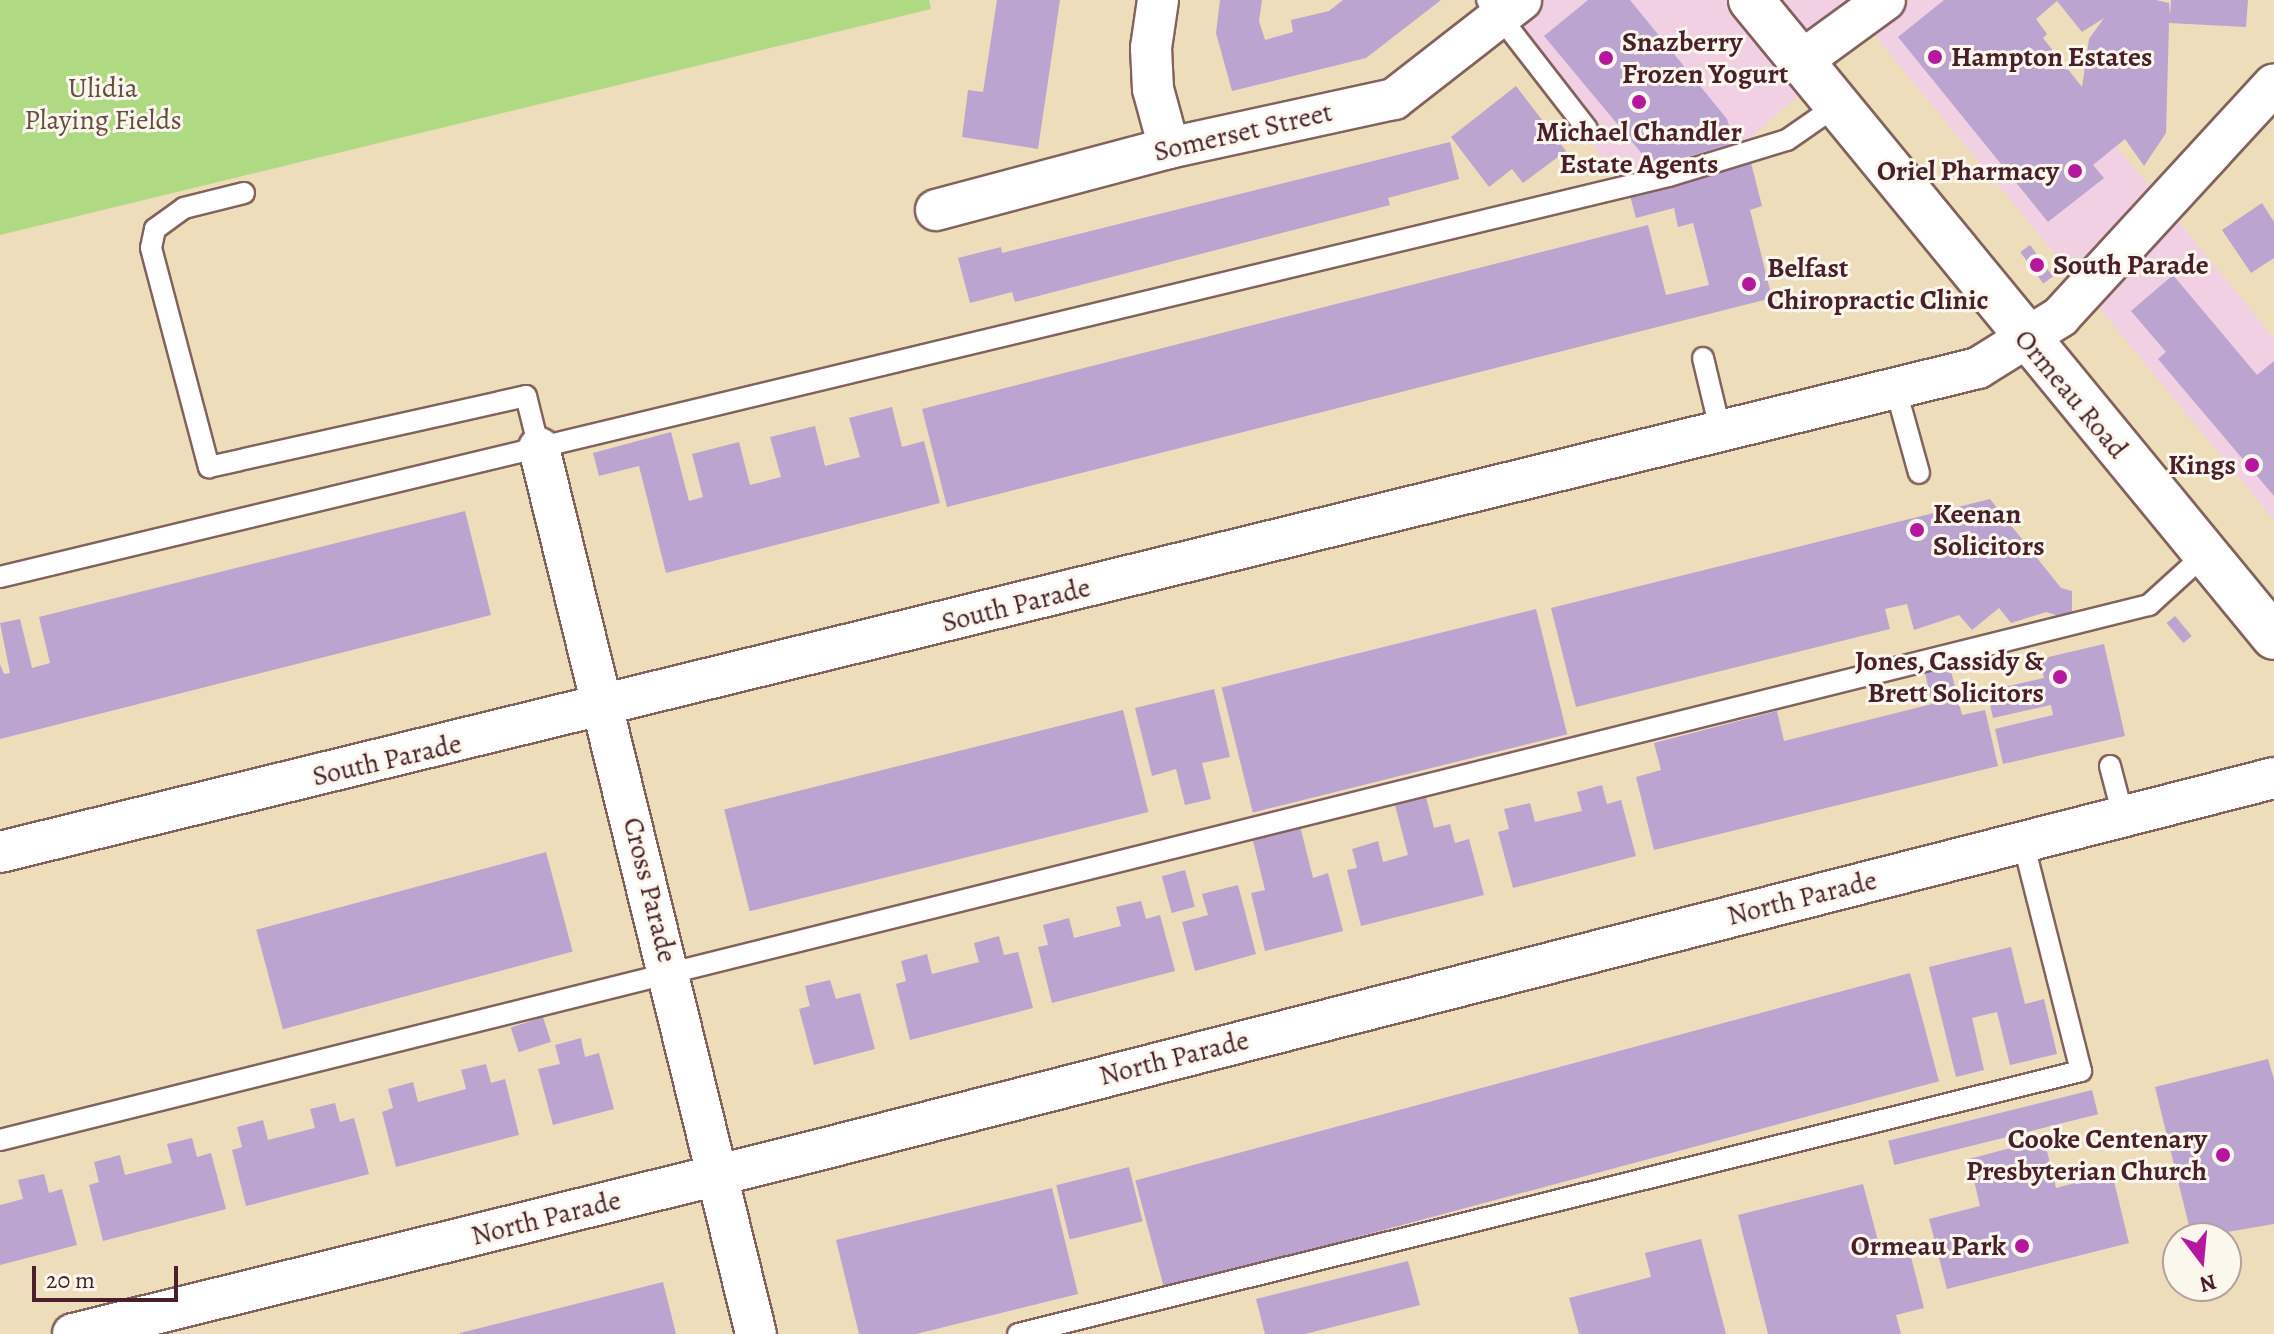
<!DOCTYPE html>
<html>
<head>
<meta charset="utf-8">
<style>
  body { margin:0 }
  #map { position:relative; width:2274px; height:1334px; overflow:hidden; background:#edddba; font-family:Alegreya,serif }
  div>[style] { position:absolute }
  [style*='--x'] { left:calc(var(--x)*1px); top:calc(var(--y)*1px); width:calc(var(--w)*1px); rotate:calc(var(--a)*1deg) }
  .built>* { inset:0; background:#f1d0e3 }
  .green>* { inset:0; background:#b0d984 }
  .building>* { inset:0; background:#bba4d0; transform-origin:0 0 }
  .roads { filter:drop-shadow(2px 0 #83625d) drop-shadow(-2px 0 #83625d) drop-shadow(0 2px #83625d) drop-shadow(0 -2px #83625d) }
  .service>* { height:20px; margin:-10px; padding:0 10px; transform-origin:10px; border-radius:10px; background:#fff }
  .minor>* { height:40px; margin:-20px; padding:0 20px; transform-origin:20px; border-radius:20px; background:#fff }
  .primary>* { height:44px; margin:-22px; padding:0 22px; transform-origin:22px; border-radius:22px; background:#fff }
  .dots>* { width:22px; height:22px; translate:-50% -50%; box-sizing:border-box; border:4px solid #fbf7ec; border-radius:50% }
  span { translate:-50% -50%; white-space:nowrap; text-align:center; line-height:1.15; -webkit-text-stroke:6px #fbf7ec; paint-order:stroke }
  .poi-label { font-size:28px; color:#4a1f2b; font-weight:700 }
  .left { translate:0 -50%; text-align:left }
  .right { translate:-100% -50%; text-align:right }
  .park-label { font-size:28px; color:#644e41 }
  .street-label { font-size:28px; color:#4a1f2b }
  .north { position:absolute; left:2162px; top:1222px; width:80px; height:80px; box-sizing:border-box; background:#fbf7ec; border:2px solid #b4a19f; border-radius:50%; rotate:164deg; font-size:22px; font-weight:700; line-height:32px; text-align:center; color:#4a1f2b }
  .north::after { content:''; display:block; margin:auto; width:28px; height:36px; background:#b5179e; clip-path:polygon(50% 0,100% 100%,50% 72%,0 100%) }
  .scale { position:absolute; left:32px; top:1266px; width:146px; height:36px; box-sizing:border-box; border:4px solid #4a1f2b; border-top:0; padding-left:10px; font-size:24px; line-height:28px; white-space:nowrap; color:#4a1f2b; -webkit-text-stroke:6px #fbf7ec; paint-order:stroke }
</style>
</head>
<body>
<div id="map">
  <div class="built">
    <i style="clip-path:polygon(1487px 0,1997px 0,2274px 338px,2274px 520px,1871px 31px,1739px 148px,1617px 178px)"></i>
  </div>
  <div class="green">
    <i style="clip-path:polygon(0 0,929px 0,931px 9px,0 235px)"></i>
  </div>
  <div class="building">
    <i style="clip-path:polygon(997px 0,1060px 0,1038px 149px,962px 137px,968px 90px,983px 92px)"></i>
    <i style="clip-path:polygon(1220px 0,1262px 0,1259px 21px,1265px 40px,1293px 32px,1291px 20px,1329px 11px,1343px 0,1441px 0,1366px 58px,1232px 91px,1216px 33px)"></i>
    <i style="clip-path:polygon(1588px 0,1630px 0,1727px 119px,1734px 143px,1653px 167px,1544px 36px)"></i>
    <i style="clip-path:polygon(evenodd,1944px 0,2156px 0,2169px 3px,2170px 16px,2171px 0,2248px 0,2246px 27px,2169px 23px,2166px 133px,2144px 166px,2125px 139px,2093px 165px,2104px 178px,2048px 222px,1898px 37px,1944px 0,2057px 1px,2082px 32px,2104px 18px,2089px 39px,2082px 87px,2043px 38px,2047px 34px,2036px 19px,2057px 1px)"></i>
    <i style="clip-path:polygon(1516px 86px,1566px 151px,1523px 183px,1512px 169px,1489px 187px,1451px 137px)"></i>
    <i style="clip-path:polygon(1450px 142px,1459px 179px,1388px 198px,1390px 205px,1015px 302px,1012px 292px,970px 303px,958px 258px,1001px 247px,1002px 253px)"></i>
    <i style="clip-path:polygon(1751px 163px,1762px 206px,1750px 210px,1772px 298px,947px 507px,922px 409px,1648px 225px,1666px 295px,1709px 285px,1693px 223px,1678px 227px,1674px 208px,1636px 218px,1629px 192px)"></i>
    <i style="clip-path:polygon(2262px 203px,2274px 222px,2274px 258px,2251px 273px,2222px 230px)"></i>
    <i style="left:2030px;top:245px;width:39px;height:12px;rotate:54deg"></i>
    <i style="clip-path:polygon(2173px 275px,2257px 375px,2274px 361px,2274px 496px,2158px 359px,2166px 352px,2131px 311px)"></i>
    <i style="clip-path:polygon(892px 407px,902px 447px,924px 441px,940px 503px,666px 573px,639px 466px,599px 476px,593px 453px,671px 432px,689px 501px,703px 497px,692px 454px,739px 442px,750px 485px,781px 477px,770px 437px,815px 426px,825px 466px,860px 457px,849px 418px)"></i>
    <i style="clip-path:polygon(1990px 499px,2061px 588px,2072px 591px,2072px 612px,2059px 616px,2046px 612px,2011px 623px,1999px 608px,1972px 630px,1959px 615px,1914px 630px,1907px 604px,1885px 609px,1890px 629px,1576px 707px,1551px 608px)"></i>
    <i style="clip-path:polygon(465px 511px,491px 615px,0 739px,0 664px,4px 674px,10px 673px,0 623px,20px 619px,32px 668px,50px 663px,39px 617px)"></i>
    <i style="left:1536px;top:609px;width:129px;height:324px;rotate:76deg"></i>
    <i style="left:2175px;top:616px;width:26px;height:11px;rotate:50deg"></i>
    <i style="clip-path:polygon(2104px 644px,2125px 736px,2003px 764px,1995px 729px,2053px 715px,2051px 705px,1993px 718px,1987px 691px,2044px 678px,2040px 659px)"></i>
    <i style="clip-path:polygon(1950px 667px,1962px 715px,1985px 710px,1998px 766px,1654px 850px,1636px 777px,1661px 770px,1654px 743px,1777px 711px,1784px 741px,1932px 704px,1925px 673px)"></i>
    <i style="clip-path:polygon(1214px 689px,1230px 757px,1202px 763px,1211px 799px,1185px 805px,1176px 769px,1152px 776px,1135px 708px)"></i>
    <i style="left:1123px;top:710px;width:105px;height:411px;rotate:76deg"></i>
    <i style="clip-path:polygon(1602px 785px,1607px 804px,1621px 800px,1636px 856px,1513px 888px,1498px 832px,1509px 829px,1504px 809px,1530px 803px,1535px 822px,1582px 811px,1577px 792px)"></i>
    <i style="clip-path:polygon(1426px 797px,1434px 828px,1450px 824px,1455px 843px,1469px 839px,1484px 895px,1361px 926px,1347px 870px,1357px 868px,1352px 849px,1378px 841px,1383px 862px,1408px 855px,1395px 805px)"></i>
    <i style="clip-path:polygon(1300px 826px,1313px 878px,1328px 873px,1343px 931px,1265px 951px,1251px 893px,1265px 890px,1252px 837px)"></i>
    <i style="left:546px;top:852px;width:103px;height:300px;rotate:75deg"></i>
    <i style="left:1185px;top:870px;width:38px;height:24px;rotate:75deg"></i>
    <i style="clip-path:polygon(1238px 885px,1256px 954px,1195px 971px,1182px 922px,1208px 915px,1202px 894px)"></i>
    <i style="clip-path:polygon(1141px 901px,1146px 919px,1160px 915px,1175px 971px,1052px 1003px,1038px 947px,1048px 945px,1043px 925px,1069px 918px,1074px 938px,1121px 926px,1116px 907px)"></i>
    <i style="clip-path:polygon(999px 936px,1004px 955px,1018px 952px,1033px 1008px,910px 1040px,896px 984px,906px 981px,901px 961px,927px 954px,932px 974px,979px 962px,974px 943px)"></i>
    <i style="clip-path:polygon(2011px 947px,2025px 1004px,2044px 999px,2057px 1054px,2010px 1065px,1997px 1012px,1984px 1015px,1972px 1018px,1984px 1070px,1956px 1077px,1929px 967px)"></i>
    <i style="left:1910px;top:973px;width:112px;height:802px;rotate:75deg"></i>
    <i style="clip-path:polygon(830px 980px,836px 999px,860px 993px,875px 1049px,814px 1065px,799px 1009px,810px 1006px,805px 986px)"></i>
    <i style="left:543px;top:1017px;width:26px;height:34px;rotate:72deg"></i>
    <i style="clip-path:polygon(581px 1038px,585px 1057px,599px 1053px,614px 1109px,553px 1125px,538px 1069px,560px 1064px,555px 1045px)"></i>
    <i style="clip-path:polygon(2268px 1059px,2274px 1079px,2274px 1224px,2192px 1238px,2155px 1087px)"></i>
    <i style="clip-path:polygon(486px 1064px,491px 1083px,505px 1079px,519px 1135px,396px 1167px,382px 1112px,393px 1108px,388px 1089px,413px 1082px,418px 1102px,466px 1089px,461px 1070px)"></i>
    <i style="left:2092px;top:1090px;width:25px;height:210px;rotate:76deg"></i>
    <i style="clip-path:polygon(335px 1103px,340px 1122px,354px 1118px,369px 1174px,246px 1206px,232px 1150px,242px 1147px,237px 1127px,263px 1120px,268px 1140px,315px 1128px,310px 1109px)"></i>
    <i style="clip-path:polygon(192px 1138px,197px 1157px,211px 1153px,226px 1209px,103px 1241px,89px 1185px,99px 1182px,94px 1162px,120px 1155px,125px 1175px,172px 1163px,167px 1144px)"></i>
    <i style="clip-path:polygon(2044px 1139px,2056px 1188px,2112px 1173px,2129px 1243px,1947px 1289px,1929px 1219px,1980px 1206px,1969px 1159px)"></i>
    <i style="left:1129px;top:1167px;width:56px;height:75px;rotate:76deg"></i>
    <i style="clip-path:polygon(44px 1174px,49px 1193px,62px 1189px,77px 1245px,0 1265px,0 1205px,23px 1199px,18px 1180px)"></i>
    <i style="clip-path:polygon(1863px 1184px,1882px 1256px,1909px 1249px,1924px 1308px,1896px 1315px,1901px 1334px,1768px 1334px,1738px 1215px)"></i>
    <i style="clip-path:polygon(1052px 1188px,1078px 1294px,916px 1334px,859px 1334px,836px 1240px)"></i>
    <i style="clip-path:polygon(1701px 1239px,1726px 1334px,1579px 1334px,1569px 1298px,1651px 1277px,1645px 1253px)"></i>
    <i style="clip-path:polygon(1408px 1261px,1420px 1305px,1305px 1334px,1265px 1334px,1256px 1299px)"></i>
    <i style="clip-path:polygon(663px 1282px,676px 1334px,460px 1334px,460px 1333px)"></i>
  </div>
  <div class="roads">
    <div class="service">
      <i style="--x:1487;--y:0;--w:163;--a:52.2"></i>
      <i style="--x:244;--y:193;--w:62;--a:166"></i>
      <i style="--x:184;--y:208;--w:36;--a:144"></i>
      <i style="--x:155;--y:229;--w:19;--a:102"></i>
      <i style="--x:151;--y:248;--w:227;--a:75.2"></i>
      <i style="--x:209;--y:467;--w:325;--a:-12.6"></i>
      <i style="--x:526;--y:396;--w:54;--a:76"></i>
      <i style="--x:1703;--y:358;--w:77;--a:76.5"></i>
      <i style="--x:1896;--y:390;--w:86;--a:74.5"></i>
      <i style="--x:0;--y:577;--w:1716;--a:-13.51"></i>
      <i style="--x:1669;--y:176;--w:123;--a:-17"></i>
      <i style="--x:1787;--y:140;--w:60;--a:-34.8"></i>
      <i style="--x:2110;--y:766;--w:52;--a:75.4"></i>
      <i style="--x:0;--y:1140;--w:2215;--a:-13.98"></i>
      <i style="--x:2149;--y:605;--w:76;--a:-42.3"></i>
      <i style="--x:1018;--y:1334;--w:1095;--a:-13.9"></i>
      <i style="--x:2081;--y:1071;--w:236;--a:-104.2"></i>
    </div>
    <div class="minor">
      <i style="--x:1158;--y:0;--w:49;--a:98.3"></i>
      <i style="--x:1151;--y:48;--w:41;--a:87.2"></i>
      <i style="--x:1153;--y:89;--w:61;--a:74.8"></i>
      <i style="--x:1800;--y:62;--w:105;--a:-36.1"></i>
      <i style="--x:936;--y:210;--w:241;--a:-14.9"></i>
      <i style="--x:1169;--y:148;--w:230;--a:-12.3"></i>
      <i style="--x:1394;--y:99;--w:161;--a:-37.9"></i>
      <i style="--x:539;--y:448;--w:912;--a:76.24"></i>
      <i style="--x:0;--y:852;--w:2036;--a:-13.75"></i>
      <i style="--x:1978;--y:368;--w:97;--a:-31.9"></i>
      <i style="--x:2060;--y:317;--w:316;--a:-47.4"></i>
      <i style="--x:73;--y:1334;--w:748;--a:-13.85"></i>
      <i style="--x:799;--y:1155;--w:1522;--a:-14.34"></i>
    </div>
    <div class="primary">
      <i style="--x:1751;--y:0;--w:824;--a:50.61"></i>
    </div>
  </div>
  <div class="dots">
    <i style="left:1935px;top:57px;background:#b5179e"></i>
    <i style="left:1606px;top:58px;background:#b5179e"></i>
    <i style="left:1639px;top:102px;background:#b5179e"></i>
    <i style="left:2075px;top:171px;background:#b5179e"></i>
    <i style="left:2037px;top:265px;background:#b5179e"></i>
    <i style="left:1749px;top:284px;background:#b5179e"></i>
    <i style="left:2252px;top:465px;background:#b5179e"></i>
    <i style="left:1917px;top:530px;background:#b5179e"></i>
    <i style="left:2060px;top:677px;background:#b5179e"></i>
    <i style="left:2223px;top:1155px;background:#b5179e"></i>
    <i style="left:2022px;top:1246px;background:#b5179e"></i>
  </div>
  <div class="poi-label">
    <span class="left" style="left:1622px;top:58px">Snazberry<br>Frozen Yogurt</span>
    <span class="left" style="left:1951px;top:57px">Hampton Estates</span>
    <span style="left:1639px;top:148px">Michael Chandler<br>Estate Agents</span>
    <span class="right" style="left:2059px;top:171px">Oriel Pharmacy</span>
    <span class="left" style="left:2053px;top:265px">South Parade</span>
    <span class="left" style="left:1767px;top:284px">Belfast<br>Chiropractic Clinic</span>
    <span class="right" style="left:2236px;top:465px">Kings</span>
    <span class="left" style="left:1933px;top:530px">Keenan<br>Solicitors</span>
    <span class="right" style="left:2044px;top:677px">Jones, Cassidy &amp;<br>Brett Solicitors</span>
    <span class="right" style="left:2207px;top:1155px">Cooke Centenary<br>Presbyterian Church</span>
    <span class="right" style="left:2006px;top:1246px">Ormeau Park</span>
  </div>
  <div class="park-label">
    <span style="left:103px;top:104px">Ulidia<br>Playing Fields</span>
  </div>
  <div class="street-label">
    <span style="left:1243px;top:132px;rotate:-13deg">Somerset Street</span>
    <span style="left:2071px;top:394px;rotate:50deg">Ormeau Road</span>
    <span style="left:1016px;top:605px;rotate:-14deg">South Parade</span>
    <span style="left:387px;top:760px;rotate:-13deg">South Parade</span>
    <span style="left:650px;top:890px;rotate:76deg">Cross Parade</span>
    <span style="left:1802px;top:898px;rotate:-14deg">North Parade</span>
    <span style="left:1174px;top:1058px;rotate:-14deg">North Parade</span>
    <span style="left:546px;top:1218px;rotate:-14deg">North Parade</span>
  </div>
  <div class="north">N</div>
  <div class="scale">20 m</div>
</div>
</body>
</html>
